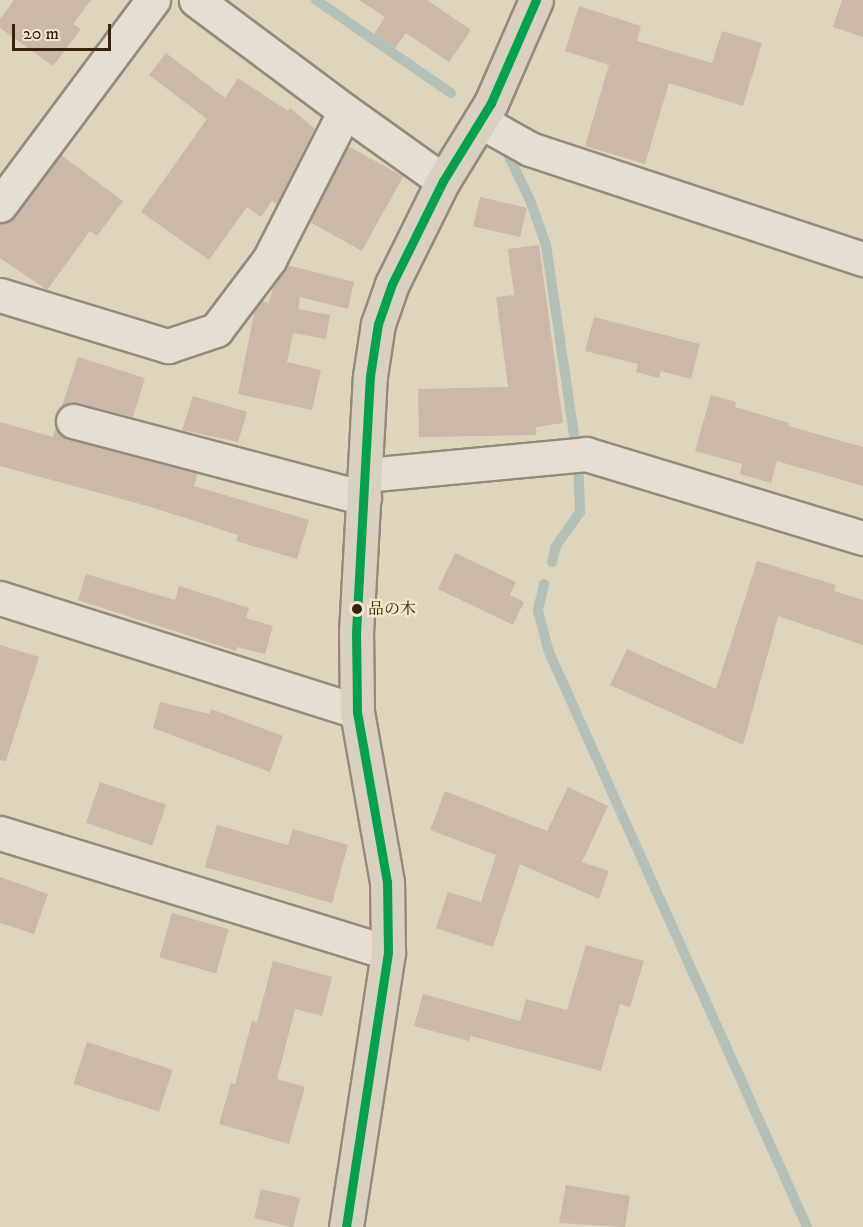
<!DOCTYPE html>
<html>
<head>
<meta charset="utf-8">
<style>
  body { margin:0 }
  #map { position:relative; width:863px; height:1227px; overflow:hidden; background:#dfd4bc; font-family:"IM FELL DW Pica","Noto Serif JP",serif }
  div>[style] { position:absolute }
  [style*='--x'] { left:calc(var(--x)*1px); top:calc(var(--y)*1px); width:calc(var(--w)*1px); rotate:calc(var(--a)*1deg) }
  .stream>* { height:10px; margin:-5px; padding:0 5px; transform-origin:5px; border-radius:5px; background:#b3c0b8 }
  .building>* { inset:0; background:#cbb8a9; transform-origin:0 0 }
  .roads { filter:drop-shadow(2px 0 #938a7a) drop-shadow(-2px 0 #938a7a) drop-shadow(0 2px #938a7a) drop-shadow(0 -2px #938a7a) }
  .minor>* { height:33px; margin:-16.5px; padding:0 16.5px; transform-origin:16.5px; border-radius:16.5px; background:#e5dfd3 }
  .highway>* { height:33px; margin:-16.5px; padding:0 16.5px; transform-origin:16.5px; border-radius:16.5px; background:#d9d0bf }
  .bus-1>* { height:9px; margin:-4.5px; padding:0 4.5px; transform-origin:4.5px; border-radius:4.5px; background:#03a04e }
  .dots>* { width:16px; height:16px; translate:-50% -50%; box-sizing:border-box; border:3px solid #f3e6ca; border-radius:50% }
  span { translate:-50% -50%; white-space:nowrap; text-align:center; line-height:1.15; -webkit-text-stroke:5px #f3e6ca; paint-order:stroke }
  .bus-label { font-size:16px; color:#38240c }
  .left { translate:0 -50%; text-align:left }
  .scale { position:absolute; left:12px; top:24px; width:99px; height:27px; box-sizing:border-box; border:3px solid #38240c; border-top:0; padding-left:8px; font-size:18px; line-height:21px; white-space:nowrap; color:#38240c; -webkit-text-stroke:4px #f3e6ca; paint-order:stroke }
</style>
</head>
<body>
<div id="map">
  <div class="stream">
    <i style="--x:316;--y:0;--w:164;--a:34.6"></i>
    <i style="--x:506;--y:150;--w:55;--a:64.4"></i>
    <i style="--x:530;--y:200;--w:48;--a:70.4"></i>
    <i style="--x:546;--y:245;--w:191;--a:81.6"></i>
    <i style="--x:552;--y:562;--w:16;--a:-76"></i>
    <i style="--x:556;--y:546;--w:42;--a:-54.8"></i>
    <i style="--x:580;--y:512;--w:36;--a:-92"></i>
    <i style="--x:544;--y:584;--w:28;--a:103"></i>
    <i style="--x:538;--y:611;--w:42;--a:75"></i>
    <i style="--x:549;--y:652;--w:630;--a:65.83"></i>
  </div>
  <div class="building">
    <i style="clip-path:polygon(14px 0,91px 0,73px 24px,81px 29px,53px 66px,0 28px,0 19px)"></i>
    <i style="clip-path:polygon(359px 0,427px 0,471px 30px,449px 62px,406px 33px,395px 48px,374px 34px,385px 17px)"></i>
    <i style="clip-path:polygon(842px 0,863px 0,863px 37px,833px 27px)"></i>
    <i style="clip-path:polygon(579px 6px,641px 26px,637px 41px,712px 63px,722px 31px,762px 43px,743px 106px,669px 83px,645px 164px,585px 146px,609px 65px,565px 51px)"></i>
    <i style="clip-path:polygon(166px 53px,225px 98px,238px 78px,288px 111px,290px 108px,315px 129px,277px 204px,272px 201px,261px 217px,247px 207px,209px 260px,141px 212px,207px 119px,149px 75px)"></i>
    <i style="left:348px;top:146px;width:63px;height:85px;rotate:29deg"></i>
    <i style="clip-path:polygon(61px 155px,123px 201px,97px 236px,90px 231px,47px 290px,0 258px,0 223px,13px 218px)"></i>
    <i style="left:480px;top:197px;width:48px;height:30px;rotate:13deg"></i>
    <i style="clip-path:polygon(539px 245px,563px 423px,536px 427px,536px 435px,419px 437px,418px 389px,508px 387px,496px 297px,514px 295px,508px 249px)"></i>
    <i style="clip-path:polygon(287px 265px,354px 282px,348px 309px,300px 297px,298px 309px,330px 315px,326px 339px,293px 333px,287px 362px,321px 370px,312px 410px,238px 394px,255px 309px,261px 301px,269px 303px,274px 285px)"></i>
    <i style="clip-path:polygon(594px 317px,700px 344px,691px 379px,661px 371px,659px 378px,636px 372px,638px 364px,585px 351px)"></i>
    <i style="clip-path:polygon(78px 357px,145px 378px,133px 417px,78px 403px,62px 406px)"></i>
    <i style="clip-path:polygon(711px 395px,736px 402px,735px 407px,789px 423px,788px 426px,863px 447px,863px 486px,777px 461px,771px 483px,740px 474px,742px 464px,695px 451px)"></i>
    <i style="clip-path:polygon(193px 396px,247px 412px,238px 442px,182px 430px)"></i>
    <i style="clip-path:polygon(0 422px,53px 437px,56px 428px,68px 439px,198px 473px,194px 486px,309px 520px,297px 559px,236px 541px,238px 535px,151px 507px,0 466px)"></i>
    <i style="clip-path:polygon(455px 553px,516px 582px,510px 595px,524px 602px,513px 625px,438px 589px)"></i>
    <i style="clip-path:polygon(757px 561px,836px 585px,834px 591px,863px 600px,863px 645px,778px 616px,743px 745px,610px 685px,627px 649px,716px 689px)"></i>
    <i style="clip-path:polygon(86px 574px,175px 600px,179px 586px,249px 608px,246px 618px,273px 626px,265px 654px,237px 647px,236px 651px,78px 600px)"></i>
    <i style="clip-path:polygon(0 645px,39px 657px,6px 761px,0 760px)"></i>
    <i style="clip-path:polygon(160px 702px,210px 714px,211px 709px,283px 736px,270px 772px,153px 728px)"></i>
    <i style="left:100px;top:782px;width:70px;height:43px;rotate:19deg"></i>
    <i style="clip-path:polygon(568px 787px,608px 806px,582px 862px,609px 871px,599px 899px,520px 864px,493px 947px,436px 928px,448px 892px,481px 902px,496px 855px,430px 830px,445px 791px,547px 831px)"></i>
    <i style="clip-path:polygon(217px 825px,288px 845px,293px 829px,348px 845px,332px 903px,205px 867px)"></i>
    <i style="clip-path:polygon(0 877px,48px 894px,34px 934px,0 923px)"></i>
    <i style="left:172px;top:913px;width:59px;height:46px;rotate:16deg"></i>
    <i style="clip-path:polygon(586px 945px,644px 961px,630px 1007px,620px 1004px,601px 1071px,471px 1036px,469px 1041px,414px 1026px,423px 994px,520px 1021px,526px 999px,567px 1010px)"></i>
    <i style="clip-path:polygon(273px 961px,332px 977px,322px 1016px,295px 1009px,277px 1079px,305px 1087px,289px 1144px,219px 1124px,231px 1083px,235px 1084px,252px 1021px,257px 1022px)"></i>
    <i style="left:87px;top:1042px;width:90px;height:44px;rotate:18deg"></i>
    <i style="clip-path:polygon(566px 1185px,630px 1196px,625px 1227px,559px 1223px)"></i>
    <i style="left:261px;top:1189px;width:40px;height:30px;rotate:13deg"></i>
  </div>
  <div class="roads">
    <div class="minor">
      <i style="--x:345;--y:111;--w:120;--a:35.5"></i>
      <i style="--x:480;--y:121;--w:57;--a:29.2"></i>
      <i style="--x:530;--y:149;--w:351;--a:18.3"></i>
      <i style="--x:0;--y:205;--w:256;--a:-53.3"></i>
      <i style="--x:0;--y:295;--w:176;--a:16.9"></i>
      <i style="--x:168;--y:346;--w:51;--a:-18.4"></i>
      <i style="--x:216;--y:330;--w:88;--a:-52.9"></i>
      <i style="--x:269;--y:260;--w:167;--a:-63"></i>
      <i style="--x:345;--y:111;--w:186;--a:-143.3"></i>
      <i style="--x:73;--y:421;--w:301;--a:14.8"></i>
      <i style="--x:365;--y:475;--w:222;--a:-5.4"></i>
      <i style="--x:586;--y:454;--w:289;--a:16.9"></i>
      <i style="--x:0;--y:598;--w:374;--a:17.6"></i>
      <i style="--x:0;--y:833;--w:406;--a:17.1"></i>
    </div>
    <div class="highway">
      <i style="--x:346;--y:1227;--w:278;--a:-81.3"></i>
      <i style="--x:388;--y:952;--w:70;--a:-90.8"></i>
      <i style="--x:387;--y:882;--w:174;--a:-100"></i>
      <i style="--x:357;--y:711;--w:78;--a:-90.7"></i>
      <i style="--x:356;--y:633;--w:257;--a:-86.9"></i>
      <i style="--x:370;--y:376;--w:53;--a:-81.3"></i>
      <i style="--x:378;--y:324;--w:42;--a:-70.7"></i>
      <i style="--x:392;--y:284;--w:115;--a:-63.7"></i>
      <i style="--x:443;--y:181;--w:92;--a:-58.4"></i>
      <i style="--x:491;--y:103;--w:112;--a:-66.4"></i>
    </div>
  </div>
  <div class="bus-1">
    <i style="--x:346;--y:1227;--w:278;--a:-81.3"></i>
    <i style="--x:388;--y:952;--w:70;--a:-90.8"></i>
    <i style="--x:387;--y:882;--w:174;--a:-100"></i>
    <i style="--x:357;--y:711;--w:78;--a:-90.7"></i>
    <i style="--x:356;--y:633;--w:257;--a:-86.9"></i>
    <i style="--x:370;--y:376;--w:53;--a:-81.3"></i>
    <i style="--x:378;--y:324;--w:42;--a:-70.7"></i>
    <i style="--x:392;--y:284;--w:115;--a:-63.7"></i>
    <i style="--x:443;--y:181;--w:92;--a:-58.4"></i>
    <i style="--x:491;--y:103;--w:112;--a:-66.4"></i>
  </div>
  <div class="dots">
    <i style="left:357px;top:609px;background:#38240c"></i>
  </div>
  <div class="bus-label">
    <span class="left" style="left:368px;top:609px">品の木</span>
  </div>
  <div class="scale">20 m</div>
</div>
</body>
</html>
